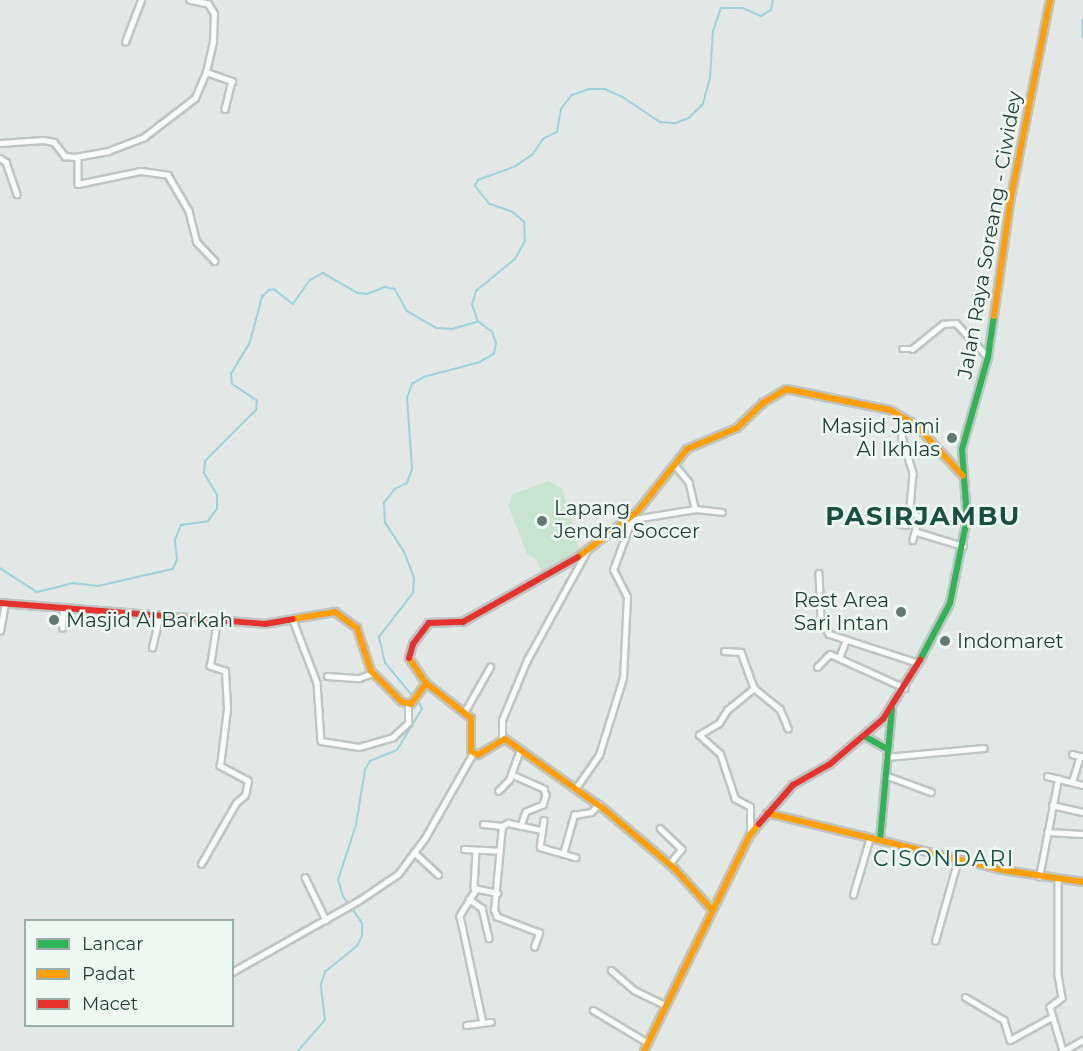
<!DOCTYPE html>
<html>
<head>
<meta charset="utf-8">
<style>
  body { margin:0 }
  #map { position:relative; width:1083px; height:1051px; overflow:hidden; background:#e1e8e5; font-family:Montserrat,sans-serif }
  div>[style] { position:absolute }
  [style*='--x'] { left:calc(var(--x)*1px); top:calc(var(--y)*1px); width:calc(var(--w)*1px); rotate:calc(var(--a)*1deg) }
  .green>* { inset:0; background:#c8e3d0 }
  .stream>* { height:1.5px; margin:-0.75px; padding:0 0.75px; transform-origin:0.75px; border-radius:0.75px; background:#9dd2da }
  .roads { filter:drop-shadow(2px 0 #bec5c2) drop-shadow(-2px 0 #bec5c2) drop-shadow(0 2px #bec5c2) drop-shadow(0 -2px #bec5c2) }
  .street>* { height:4.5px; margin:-2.25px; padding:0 2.25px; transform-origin:2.25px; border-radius:2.25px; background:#fafcfb }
  .fast>* { height:6px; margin:-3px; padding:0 3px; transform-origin:3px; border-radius:3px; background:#30b455 }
  .slow>* { height:6px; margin:-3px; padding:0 3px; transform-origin:3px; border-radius:3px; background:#ff9f0a }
  .jam>* { height:6px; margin:-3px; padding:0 3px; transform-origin:3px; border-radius:3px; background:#e5322d }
  .dots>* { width:16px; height:16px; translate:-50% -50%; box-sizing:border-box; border:3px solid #eef8f3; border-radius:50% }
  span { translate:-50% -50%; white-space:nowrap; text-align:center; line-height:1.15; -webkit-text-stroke:5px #eef8f3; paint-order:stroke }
  .street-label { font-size:20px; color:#1e3c34 }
  .poi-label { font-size:20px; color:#1e3c34 }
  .right { translate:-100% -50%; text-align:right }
  .left { translate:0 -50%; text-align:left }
  .quarter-label { font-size:22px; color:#184f42; letter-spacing:1.5px }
  .district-label { font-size:26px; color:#184f42; font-weight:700; letter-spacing:1.5px }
  .legend { position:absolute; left:24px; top:919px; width:210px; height:108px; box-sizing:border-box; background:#eef8f3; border:2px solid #9bada7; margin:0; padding:8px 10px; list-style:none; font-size:18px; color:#1e3c34 }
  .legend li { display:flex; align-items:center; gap:12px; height:30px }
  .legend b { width:30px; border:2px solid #9bada7 }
</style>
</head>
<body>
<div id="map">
  <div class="green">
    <i style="clip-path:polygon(549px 481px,562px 488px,580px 551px,543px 574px,535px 558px,527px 554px,508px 505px,513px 494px)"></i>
  </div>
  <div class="stream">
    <i style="--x:1083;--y:20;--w:17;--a:90"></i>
    <i style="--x:0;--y:568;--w:44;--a:33"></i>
    <i style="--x:37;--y:592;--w:37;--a:-14"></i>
    <i style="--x:73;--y:583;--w:25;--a:7"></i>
    <i style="--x:98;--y:586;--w:77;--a:-12.8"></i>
    <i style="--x:173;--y:569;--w:10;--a:-66"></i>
    <i style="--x:177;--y:560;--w:20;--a:-96"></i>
    <i style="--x:175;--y:540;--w:16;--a:-68"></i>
    <i style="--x:181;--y:525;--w:27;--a:-8"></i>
    <i style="--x:208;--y:521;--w:15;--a:-53"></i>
    <i style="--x:217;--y:509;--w:14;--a:-90"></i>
    <i style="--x:217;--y:495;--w:26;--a:-121"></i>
    <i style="--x:204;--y:473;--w:12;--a:-85"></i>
    <i style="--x:205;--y:461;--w:72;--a:-45"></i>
    <i style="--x:256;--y:410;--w:9;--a:-84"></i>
    <i style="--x:257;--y:401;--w:30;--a:-146"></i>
    <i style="--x:232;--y:384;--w:10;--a:-96"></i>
    <i style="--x:231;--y:374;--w:37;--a:-59"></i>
    <i style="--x:250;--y:342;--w:47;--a:-75.1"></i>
    <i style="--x:262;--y:297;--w:10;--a:-45"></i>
    <i style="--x:269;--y:290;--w:5;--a:-11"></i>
    <i style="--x:274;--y:289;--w:24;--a:38"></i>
    <i style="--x:293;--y:304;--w:29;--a:-55"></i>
    <i style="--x:310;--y:280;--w:15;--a:-28"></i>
    <i style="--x:323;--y:273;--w:40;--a:29.7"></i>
    <i style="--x:358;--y:293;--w:9;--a:6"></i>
    <i style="--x:367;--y:294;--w:19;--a:-21"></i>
    <i style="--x:385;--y:287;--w:10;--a:11"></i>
    <i style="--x:395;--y:289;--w:25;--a:61"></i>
    <i style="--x:407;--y:311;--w:34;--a:30"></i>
    <i style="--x:437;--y:328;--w:15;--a:4"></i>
    <i style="--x:452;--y:329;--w:26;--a:-16"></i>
    <i style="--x:414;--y:698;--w:45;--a:-129.6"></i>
    <i style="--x:385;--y:663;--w:27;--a:-103"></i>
    <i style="--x:379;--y:637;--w:56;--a:-52.3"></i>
    <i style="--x:413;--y:593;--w:15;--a:-86"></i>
    <i style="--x:414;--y:578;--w:28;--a:-111"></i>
    <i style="--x:404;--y:552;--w:35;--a:-123"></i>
    <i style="--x:385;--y:523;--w:20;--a:-93"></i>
    <i style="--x:384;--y:503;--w:18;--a:-52"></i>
    <i style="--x:395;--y:489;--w:13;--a:-27"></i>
    <i style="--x:407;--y:483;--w:15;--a:-70"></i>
    <i style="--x:412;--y:469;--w:71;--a:-94"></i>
    <i style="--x:407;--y:398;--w:15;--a:-70"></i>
    <i style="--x:412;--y:384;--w:14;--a:-30"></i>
    <i style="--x:424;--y:377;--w:58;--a:-15"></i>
    <i style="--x:480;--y:362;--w:16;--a:-30"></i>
    <i style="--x:494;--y:354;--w:11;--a:-80"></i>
    <i style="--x:496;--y:343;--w:12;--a:-110"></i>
    <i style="--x:492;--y:332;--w:17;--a:-144"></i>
    <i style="--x:478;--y:322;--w:18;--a:-109"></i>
    <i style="--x:472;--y:305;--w:15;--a:-74"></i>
    <i style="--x:476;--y:291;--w:50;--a:-39.4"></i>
    <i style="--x:515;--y:259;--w:21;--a:-61"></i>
    <i style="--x:525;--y:241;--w:19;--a:-93"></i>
    <i style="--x:524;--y:222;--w:16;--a:-140"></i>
    <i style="--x:512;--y:212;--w:24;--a:-161"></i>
    <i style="--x:489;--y:204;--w:23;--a:-128"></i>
    <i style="--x:475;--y:186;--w:7;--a:-63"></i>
    <i style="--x:478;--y:180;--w:38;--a:-20"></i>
    <i style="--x:514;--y:167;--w:23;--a:-34"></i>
    <i style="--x:533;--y:154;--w:18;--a:-56"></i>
    <i style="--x:543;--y:139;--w:16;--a:-27"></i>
    <i style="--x:557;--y:132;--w:23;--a:-80"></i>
    <i style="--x:561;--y:109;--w:18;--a:-52"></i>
    <i style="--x:572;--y:95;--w:18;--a:-19"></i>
    <i style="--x:589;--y:89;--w:16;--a:0"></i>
    <i style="--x:605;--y:89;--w:20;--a:24"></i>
    <i style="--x:623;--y:97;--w:45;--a:34"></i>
    <i style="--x:660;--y:122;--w:16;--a:4"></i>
    <i style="--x:676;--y:123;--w:14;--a:-21"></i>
    <i style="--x:689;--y:118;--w:20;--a:-45"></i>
    <i style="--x:703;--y:104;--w:27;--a:-75"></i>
    <i style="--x:710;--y:78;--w:46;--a:-86.3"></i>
    <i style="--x:713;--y:32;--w:25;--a:-72"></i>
    <i style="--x:721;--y:8;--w:22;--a:0"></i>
    <i style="--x:743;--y:8;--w:20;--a:24"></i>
    <i style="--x:761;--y:16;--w:12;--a:-31"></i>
    <i style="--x:771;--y:10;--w:10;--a:-79"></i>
    <i style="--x:298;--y:1051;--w:41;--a:-48.9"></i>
    <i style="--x:325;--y:1020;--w:35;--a:-97"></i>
    <i style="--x:321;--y:985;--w:14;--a:-73"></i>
    <i style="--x:325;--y:972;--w:41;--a:-39.1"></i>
    <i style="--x:357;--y:946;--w:11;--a:-63"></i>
    <i style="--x:362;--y:936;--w:13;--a:-90"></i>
    <i style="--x:362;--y:923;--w:32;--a:-126"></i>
    <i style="--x:343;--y:897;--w:18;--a:-106"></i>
    <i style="--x:338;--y:880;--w:58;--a:-71.9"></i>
    <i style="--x:356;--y:825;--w:56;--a:-80.7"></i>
    <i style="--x:365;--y:770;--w:10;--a:-61"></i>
    <i style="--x:370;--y:761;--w:29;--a:-22"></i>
    <i style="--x:397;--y:750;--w:48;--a:-58.6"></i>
    <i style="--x:422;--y:709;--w:9;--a:-117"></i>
  </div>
  <div class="roads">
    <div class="street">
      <i style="--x:125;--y:42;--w:45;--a:-69.1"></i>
      <i style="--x:206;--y:72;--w:28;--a:19"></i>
      <i style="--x:232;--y:81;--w:29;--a:104"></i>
      <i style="--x:0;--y:143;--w:43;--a:-4"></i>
      <i style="--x:43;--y:140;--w:11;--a:10"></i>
      <i style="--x:54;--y:142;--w:18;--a:52"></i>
      <i style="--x:65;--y:156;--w:10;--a:6"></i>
      <i style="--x:75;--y:157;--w:34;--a:-10"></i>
      <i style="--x:108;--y:151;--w:39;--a:-21"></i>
      <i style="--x:144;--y:137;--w:64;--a:-37.4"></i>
      <i style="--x:195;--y:98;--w:28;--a:-67"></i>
      <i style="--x:206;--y:72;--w:32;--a:-77"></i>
      <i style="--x:213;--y:41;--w:27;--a:-88"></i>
      <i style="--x:214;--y:14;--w:12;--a:-121"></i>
      <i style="--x:208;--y:4;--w:19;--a:-168"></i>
      <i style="--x:78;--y:157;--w:27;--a:90"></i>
      <i style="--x:78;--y:184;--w:64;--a:-11.7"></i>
      <i style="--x:141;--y:171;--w:27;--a:8"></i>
      <i style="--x:168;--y:175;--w:42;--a:59.7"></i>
      <i style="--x:189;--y:211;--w:32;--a:76"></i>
      <i style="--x:197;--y:242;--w:26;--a:47"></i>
      <i style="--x:0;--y:158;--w:7;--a:34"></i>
      <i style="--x:6;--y:162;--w:34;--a:71"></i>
      <i style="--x:902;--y:349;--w:10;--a:0"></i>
      <i style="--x:912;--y:349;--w:40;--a:-39"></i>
      <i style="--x:943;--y:324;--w:13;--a:-4"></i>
      <i style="--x:956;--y:323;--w:47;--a:46.7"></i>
      <i style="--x:902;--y:416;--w:21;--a:90"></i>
      <i style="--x:902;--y:437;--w:38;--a:73"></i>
      <i style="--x:913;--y:473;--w:37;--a:95"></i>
      <i style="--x:910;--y:510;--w:11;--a:38"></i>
      <i style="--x:919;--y:517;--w:24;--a:105"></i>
      <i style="--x:675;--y:465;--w:22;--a:51"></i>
      <i style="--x:689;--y:482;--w:28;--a:77"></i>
      <i style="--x:628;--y:520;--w:68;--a:-9.3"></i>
      <i style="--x:695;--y:509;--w:27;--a:6"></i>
      <i style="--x:888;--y:520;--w:18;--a:16"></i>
      <i style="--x:905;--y:525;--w:16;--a:-72"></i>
      <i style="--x:917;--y:532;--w:48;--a:16.9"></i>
      <i style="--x:819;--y:573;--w:46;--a:87.5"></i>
      <i style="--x:821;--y:619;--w:17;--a:62"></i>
      <i style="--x:829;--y:634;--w:94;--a:18"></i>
      <i style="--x:293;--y:620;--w:67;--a:69.1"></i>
      <i style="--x:317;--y:683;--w:58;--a:86.1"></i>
      <i style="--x:321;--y:741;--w:38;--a:9"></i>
      <i style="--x:359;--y:747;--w:35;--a:-16"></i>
      <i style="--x:393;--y:737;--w:21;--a:-43"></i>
      <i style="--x:408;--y:723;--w:18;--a:-90"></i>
      <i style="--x:62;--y:628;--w:17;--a:-87"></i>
      <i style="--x:0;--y:631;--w:27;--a:-80"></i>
      <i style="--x:152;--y:648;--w:32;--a:-77"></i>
      <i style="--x:724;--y:651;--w:17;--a:3"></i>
      <i style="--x:741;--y:652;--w:38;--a:70"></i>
      <i style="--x:839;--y:658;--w:19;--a:-69"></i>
      <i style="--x:817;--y:667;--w:18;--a:-45"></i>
      <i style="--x:830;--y:654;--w:82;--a:24.4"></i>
      <i style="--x:327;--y:676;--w:32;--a:4"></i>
      <i style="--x:359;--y:678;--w:15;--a:-20"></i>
      <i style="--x:464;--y:713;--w:53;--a:-60.5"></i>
      <i style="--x:502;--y:739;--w:19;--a:-90"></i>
      <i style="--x:502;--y:720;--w:65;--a:-67.4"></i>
      <i style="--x:527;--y:660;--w:127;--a:-61.2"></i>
      <i style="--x:1072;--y:754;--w:11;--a:15"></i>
      <i style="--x:886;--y:757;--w:98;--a:-5.2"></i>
      <i style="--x:511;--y:774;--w:36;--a:24"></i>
      <i style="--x:544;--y:789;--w:6;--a:72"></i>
      <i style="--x:546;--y:795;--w:10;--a:107"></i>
      <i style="--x:543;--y:805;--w:18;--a:158"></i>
      <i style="--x:526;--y:812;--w:15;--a:110"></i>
      <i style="--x:885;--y:775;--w:49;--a:20.3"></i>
      <i style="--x:1047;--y:776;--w:37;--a:14"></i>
      <i style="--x:1072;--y:782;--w:27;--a:-73"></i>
      <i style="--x:576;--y:788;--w:40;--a:-55.1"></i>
      <i style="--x:599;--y:755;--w:81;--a:-72.7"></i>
      <i style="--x:623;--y:678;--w:81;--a:-87.2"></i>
      <i style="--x:627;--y:597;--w:30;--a:-117"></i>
      <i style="--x:613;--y:570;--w:52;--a:-69.8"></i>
      <i style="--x:498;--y:791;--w:16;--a:-45"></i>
      <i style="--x:509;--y:780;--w:32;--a:-70"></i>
      <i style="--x:1052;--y:805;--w:32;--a:13"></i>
      <i style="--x:544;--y:820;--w:27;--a:98"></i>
      <i style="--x:540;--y:847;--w:37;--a:16"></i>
      <i style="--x:483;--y:824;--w:19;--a:6"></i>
      <i style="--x:660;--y:828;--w:30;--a:44"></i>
      <i style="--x:682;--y:849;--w:19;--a:129"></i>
      <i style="--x:1047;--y:832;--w:36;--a:3"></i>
      <i style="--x:750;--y:835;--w:28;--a:-90"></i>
      <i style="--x:750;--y:807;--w:17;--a:-152"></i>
      <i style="--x:735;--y:799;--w:47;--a:-108.4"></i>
      <i style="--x:720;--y:754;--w:28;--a:-138"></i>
      <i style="--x:699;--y:735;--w:23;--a:-31"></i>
      <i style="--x:719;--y:723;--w:15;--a:-58"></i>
      <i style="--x:727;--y:710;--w:35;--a:-39"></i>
      <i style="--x:754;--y:688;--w:33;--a:39"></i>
      <i style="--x:780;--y:709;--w:21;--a:67"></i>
      <i style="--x:464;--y:849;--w:35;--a:3"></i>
      <i style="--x:476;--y:850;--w:38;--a:93"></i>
      <i style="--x:474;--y:888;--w:24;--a:12"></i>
      <i style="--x:414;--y:852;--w:33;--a:43"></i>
      <i style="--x:563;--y:854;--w:41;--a:-74.2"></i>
      <i style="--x:574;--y:815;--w:17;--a:-10"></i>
      <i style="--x:591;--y:812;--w:11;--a:-45"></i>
      <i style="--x:201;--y:864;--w:70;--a:-60.2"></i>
      <i style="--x:236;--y:803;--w:12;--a:-42"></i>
      <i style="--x:245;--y:795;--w:14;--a:-78"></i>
      <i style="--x:248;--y:781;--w:32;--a:-152"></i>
      <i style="--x:220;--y:766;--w:57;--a:-83"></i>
      <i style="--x:227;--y:709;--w:38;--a:-93"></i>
      <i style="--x:225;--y:671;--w:16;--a:-162"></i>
      <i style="--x:210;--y:666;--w:47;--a:-81.3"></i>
      <i style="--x:305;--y:877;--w:48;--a:64"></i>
      <i style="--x:1039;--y:877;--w:100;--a:-79"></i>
      <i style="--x:1058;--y:880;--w:95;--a:90"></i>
      <i style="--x:1058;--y:975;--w:23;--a:80"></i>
      <i style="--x:1062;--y:998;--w:15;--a:143"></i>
      <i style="--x:1050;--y:1007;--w:46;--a:73.5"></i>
      <i style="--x:476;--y:890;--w:31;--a:122"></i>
      <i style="--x:460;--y:916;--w:109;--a:77.9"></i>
      <i style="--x:853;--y:895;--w:60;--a:-73.7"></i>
      <i style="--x:469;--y:899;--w:16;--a:35"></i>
      <i style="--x:482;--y:908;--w:31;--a:77"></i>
      <i style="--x:935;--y:941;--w:85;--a:-74.3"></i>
      <i style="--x:534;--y:947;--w:15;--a:-70"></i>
      <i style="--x:539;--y:933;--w:45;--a:-159.1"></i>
      <i style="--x:497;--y:917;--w:8;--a:-113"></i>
      <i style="--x:494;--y:910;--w:84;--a:-84.6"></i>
      <i style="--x:502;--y:826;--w:7;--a:-27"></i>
      <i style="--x:508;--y:823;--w:34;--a:12"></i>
      <i style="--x:611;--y:970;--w:30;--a:41"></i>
      <i style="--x:634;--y:990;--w:34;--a:26"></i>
      <i style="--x:232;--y:972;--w:145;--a:-29.4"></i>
      <i style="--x:358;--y:901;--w:48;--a:-34"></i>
      <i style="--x:398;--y:874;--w:45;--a:-53.1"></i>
      <i style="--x:425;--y:838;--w:98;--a:-60.5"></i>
      <i style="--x:965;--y:997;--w:45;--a:30.5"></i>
      <i style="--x:1004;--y:1020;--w:21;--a:73"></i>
      <i style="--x:1010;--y:1040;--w:48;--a:-28.7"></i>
      <i style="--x:593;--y:1010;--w:64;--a:31"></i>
      <i style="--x:466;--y:1025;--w:25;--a:-7"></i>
      <i style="--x:1063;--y:1051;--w:23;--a:-29"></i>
    </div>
    <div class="fast">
      <i style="--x:920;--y:660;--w:64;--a:-62.2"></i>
      <i style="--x:950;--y:603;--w:86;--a:-78.6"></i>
      <i style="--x:967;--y:519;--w:70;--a:-94.1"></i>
      <i style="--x:962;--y:449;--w:96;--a:-74.2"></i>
      <i style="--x:988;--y:357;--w:41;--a:-81.7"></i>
      <i style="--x:864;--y:736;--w:25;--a:29"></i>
      <i style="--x:880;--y:840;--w:132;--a:-84.8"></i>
    </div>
    <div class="slow">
      <i style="--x:994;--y:316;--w:120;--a:-81.9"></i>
      <i style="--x:1011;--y:197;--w:201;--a:-78.8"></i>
      <i style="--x:578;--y:557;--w:74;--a:-37.3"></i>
      <i style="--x:637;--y:512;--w:80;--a:-51.6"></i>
      <i style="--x:687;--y:449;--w:54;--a:-22.8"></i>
      <i style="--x:737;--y:428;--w:36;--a:-44"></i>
      <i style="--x:763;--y:403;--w:27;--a:-31"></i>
      <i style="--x:786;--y:389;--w:106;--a:11.4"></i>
      <i style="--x:890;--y:410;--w:30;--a:30"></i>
      <i style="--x:916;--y:425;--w:69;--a:47.3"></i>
      <i style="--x:293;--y:619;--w:43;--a:-9.5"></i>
      <i style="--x:335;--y:612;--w:27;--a:36"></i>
      <i style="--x:357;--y:628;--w:45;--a:72"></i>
      <i style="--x:371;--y:671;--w:44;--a:45"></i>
      <i style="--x:402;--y:702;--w:9;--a:13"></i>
      <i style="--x:411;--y:704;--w:26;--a:-54"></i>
      <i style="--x:409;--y:658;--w:30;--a:56"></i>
      <i style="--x:426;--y:683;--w:57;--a:37.9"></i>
      <i style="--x:471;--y:718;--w:33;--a:90"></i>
      <i style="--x:471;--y:751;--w:8;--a:30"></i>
      <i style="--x:478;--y:755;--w:31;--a:-31"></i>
      <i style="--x:505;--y:739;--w:121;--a:35.3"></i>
      <i style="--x:604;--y:809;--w:93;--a:40.2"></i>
      <i style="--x:675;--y:869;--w:55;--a:47.9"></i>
      <i style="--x:767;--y:813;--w:243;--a:13.6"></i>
      <i style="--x:1003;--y:870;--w:81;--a:8.5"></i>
      <i style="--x:644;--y:1051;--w:241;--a:-63.9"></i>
      <i style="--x:750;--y:835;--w:14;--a:-51"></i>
    </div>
    <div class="jam">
      <i style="--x:0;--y:603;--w:266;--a:4.5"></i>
      <i style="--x:265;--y:624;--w:28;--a:-10"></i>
      <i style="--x:409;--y:658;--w:15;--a:-74"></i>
      <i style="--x:413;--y:644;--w:26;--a:-53"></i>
      <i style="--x:429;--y:623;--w:34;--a:-2"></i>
      <i style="--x:463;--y:622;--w:132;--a:-29.5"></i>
      <i style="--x:759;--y:824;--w:52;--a:-48.9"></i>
      <i style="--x:793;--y:785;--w:43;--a:-29.6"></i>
      <i style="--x:830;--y:764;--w:70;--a:-40.3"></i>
      <i style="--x:883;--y:719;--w:70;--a:-57.9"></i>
    </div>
  </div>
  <div class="dots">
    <i style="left:952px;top:438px;background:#627872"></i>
    <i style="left:542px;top:521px;background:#627872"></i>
    <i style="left:901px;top:612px;background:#627872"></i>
    <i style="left:54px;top:620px;background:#627872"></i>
    <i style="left:945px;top:641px;background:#627872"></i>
  </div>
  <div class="street-label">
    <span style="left:990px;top:235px;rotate:-80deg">Jalan Raya Soreang - Ciwidey</span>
  </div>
  <div class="poi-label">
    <span class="right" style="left:940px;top:438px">Masjid Jami<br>Al Ikhlas</span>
    <span class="left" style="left:554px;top:520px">Lapang<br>Jendral Soccer</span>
    <span class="right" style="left:889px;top:612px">Rest Area<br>Sari Intan</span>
    <span class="left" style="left:66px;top:620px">Masjid Al Barkah</span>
    <span class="left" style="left:957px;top:641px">Indomaret</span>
  </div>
  <div class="quarter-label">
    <span style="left:944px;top:859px">CISONDARI</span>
  </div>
  <div class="district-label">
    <span style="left:923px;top:517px">PASIRJAMBU</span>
  </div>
  <ul class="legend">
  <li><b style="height:8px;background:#30b455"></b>Lancar</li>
  <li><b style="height:8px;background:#ff9f0a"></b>Padat</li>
  <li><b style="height:8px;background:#e5322d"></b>Macet</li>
  </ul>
</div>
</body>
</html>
